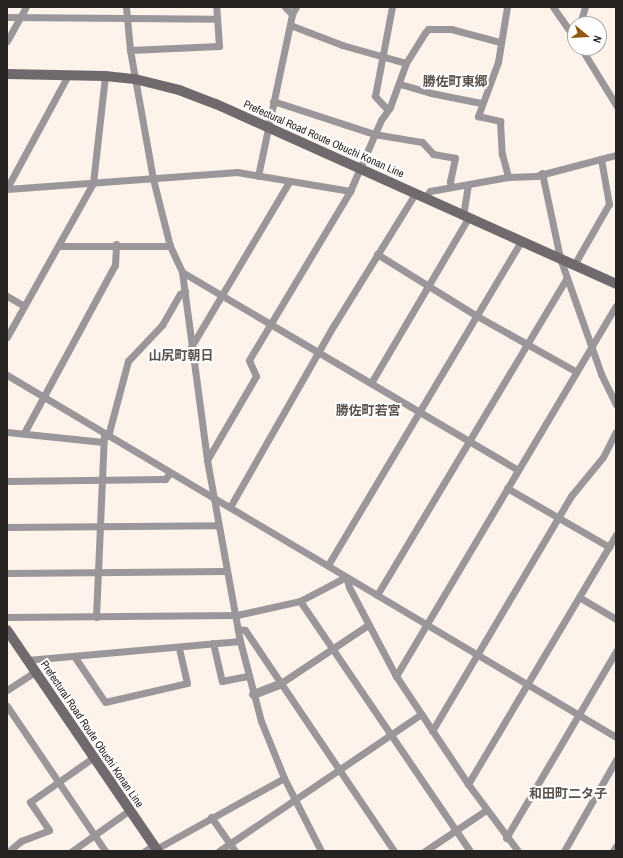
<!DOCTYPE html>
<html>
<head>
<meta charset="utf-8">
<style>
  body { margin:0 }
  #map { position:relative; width:623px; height:858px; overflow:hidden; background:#fdf3eb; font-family:"Archivo Narrow","Noto Sans JP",sans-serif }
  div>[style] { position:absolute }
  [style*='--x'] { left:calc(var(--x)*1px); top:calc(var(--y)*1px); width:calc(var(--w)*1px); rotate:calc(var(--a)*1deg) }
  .minor>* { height:7px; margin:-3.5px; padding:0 3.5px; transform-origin:3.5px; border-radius:3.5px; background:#9b969a }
  .tertiary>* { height:9px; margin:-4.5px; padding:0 4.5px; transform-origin:4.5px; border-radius:4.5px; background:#9b969a }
  .secondary>* { height:10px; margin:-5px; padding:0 5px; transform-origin:5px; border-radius:5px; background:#706a6e }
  span { translate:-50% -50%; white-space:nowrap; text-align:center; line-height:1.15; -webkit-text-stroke:4px #fff; paint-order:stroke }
  .street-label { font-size:11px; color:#272320 }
  .quarter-label { font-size:13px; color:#5b534c; font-weight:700 }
  .frame { position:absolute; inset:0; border:8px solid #272320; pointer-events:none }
  .north { position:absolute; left:567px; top:16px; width:40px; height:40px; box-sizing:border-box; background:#fff; border:1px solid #a9a7a6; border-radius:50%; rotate:108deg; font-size:11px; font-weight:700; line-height:16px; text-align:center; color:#272320 }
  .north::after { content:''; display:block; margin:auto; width:14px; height:18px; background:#905810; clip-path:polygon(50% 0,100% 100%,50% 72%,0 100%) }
</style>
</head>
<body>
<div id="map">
  <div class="minor">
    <i style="--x:126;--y:7;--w:43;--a:84.7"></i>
    <i style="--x:130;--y:50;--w:131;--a:79.9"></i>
    <i style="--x:153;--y:179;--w:69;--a:75.8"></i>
    <i style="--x:170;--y:246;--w:29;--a:65"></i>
    <i style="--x:182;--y:272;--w:190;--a:82.4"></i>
    <i style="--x:207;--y:460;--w:184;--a:79.7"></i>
    <i style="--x:240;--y:641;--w:83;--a:75.3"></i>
    <i style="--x:261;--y:721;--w:61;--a:68"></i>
    <i style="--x:284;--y:778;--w:82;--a:63.1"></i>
    <i style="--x:285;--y:7;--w:10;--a:45"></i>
    <i style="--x:507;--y:7;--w:56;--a:99.3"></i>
    <i style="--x:498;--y:62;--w:58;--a:110.3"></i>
    <i style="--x:478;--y:116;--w:23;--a:13"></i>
    <i style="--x:500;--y:121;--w:33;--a:87"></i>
    <i style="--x:502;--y:154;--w:24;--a:75"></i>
    <i style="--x:553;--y:7;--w:38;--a:55"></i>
    <i style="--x:7;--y:17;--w:210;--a:0.5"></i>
    <i style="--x:580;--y:24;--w:18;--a:-74"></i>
    <i style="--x:290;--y:25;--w:56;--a:21"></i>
    <i style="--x:342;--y:45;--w:66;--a:15.7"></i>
    <i style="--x:7;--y:41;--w:39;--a:-61"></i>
    <i style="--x:581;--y:48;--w:67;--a:58.4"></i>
    <i style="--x:130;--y:50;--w:89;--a:-2.6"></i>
    <i style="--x:219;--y:46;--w:39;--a:-94"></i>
    <i style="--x:400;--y:84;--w:32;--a:16"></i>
    <i style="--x:431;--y:93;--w:51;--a:11.3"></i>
    <i style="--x:273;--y:101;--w:106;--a:18.1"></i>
    <i style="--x:374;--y:134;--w:49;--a:9.5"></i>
    <i style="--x:422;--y:142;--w:16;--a:47"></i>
    <i style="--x:433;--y:154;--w:22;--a:10"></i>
    <i style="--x:455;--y:158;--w:24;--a:102"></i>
    <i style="--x:450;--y:181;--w:6;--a:81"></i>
    <i style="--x:387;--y:109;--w:18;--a:-133"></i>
    <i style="--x:375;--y:96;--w:91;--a:-79.2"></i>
    <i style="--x:542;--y:173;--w:87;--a:78"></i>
    <i style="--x:560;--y:258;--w:123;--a:70.5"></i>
    <i style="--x:601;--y:374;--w:34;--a:64"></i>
    <i style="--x:258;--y:176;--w:166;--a:-78.1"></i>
    <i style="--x:292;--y:14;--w:8;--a:-60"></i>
    <i style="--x:7;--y:188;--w:128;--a:-61.6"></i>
    <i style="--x:7;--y:189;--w:231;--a:-4.2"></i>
    <i style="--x:237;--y:172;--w:115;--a:9.5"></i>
    <i style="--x:424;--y:198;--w:9;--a:-49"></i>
    <i style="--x:430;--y:191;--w:79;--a:-10.2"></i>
    <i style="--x:508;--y:177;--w:28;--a:-2"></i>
    <i style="--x:536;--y:176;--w:83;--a:-14.7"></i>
    <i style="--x:463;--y:216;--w:31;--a:-81"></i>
    <i style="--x:58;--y:246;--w:112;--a:0"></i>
    <i style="--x:377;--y:254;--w:118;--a:31.8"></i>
    <i style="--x:477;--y:316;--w:112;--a:29.3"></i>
    <i style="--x:574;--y:265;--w:70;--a:-60.2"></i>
    <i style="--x:609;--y:204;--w:46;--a:-100.1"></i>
    <i style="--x:182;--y:272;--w:390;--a:30.5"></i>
    <i style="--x:7;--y:296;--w:20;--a:30"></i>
    <i style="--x:7;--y:337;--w:176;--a:-60.8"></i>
    <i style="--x:93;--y:183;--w:108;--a:-83.6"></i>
    <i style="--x:191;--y:347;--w:192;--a:-59.3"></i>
    <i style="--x:7;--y:375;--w:708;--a:30.73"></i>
    <i style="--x:371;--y:383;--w:191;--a:-59.5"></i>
    <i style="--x:7;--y:432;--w:97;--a:5.9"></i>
    <i style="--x:24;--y:433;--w:191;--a:-61.6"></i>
    <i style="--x:115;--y:265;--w:21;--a:-87"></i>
    <i style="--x:108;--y:436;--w:78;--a:-75.1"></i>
    <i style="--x:128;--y:361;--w:50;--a:-46.6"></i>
    <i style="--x:162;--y:325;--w:36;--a:-60"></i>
    <i style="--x:180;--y:294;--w:6;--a:-31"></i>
    <i style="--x:207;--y:460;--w:97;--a:-59.7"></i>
    <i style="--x:256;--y:376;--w:17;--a:-114"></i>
    <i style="--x:249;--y:360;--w:197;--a:-59.1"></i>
    <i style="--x:350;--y:191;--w:77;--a:-66.4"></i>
    <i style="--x:381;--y:120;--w:16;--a:-55"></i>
    <i style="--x:390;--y:107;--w:47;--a:-70"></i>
    <i style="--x:406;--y:63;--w:36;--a:-58"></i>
    <i style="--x:425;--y:33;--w:5;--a:-53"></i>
    <i style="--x:428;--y:29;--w:23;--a:0"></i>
    <i style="--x:451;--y:29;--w:51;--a:14.9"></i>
    <i style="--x:7;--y:481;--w:158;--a:-0.7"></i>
    <i style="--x:165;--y:479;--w:8;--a:-50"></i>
    <i style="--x:507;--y:488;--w:118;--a:30"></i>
    <i style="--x:230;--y:507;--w:210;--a:-60.3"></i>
    <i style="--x:334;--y:325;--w:154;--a:-58.3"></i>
    <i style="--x:7;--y:527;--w:211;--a:-0.5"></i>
    <i style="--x:328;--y:565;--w:377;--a:-59.2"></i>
    <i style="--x:7;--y:573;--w:220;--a:-0.5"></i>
    <i style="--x:346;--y:577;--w:10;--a:73"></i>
    <i style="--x:349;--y:587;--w:101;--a:62.2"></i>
    <i style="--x:396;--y:676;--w:130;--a:56.3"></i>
    <i style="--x:468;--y:784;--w:84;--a:53.3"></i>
    <i style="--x:377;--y:595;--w:370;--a:-59.1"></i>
    <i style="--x:579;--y:597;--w:43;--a:30.7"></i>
    <i style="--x:300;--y:601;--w:302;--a:55.8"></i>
    <i style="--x:7;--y:617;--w:230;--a:-0.5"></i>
    <i style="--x:237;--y:615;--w:65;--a:-12.5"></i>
    <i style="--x:300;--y:601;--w:52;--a:-27.6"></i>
    <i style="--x:96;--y:617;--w:184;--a:-87.5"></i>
    <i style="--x:238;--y:629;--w:7;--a:8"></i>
    <i style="--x:245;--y:630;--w:267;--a:56"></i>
    <i style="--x:213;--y:643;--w:39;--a:77"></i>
    <i style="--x:222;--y:681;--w:26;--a:-11"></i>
    <i style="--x:74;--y:656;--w:55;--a:56"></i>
    <i style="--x:105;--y:702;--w:84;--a:-13"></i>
    <i style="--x:187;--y:683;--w:37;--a:-103"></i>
    <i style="--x:27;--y:660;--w:214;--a:-5.1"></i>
    <i style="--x:396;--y:676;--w:430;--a:-59.3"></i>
    <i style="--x:281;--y:683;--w:105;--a:-33.7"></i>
    <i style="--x:7;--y:690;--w:33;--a:-33"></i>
    <i style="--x:7;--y:706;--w:175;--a:55.9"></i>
    <i style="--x:432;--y:731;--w:273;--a:-59.4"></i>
    <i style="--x:571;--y:496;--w:50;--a:-50.6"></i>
    <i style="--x:603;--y:457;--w:28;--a:-63"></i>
    <i style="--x:468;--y:784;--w:290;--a:-59.3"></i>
    <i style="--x:211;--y:817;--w:42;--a:54.8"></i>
    <i style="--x:506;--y:838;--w:217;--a:-59.5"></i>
    <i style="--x:156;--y:849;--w:146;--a:-29"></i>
    <i style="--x:9;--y:851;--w:16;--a:-40"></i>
    <i style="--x:21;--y:841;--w:30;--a:-21"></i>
    <i style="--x:49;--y:830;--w:34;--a:-124"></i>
    <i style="--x:30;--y:802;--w:78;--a:-35.1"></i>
    <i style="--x:72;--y:851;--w:71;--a:-35.3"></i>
    <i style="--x:145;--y:851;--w:11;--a:-34"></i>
    <i style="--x:219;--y:851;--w:244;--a:-34.1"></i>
    <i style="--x:425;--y:851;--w:73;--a:-33.9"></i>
    <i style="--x:564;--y:851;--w:105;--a:-60.3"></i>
    <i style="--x:613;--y:851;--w:6;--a:-59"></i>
  </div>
  <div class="tertiary">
    <i style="--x:253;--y:694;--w:30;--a:-21"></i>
  </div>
  <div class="secondary">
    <i style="--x:7;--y:74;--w:98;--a:1.2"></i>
    <i style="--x:105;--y:76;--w:30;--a:6"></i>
    <i style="--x:135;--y:79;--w:45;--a:14"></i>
    <i style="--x:179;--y:90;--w:40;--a:21"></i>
    <i style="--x:216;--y:104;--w:439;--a:24.2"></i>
    <i style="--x:7;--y:630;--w:268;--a:55.7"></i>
  </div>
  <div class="street-label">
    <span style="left:324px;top:139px;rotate:24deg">Prefectural Road Route Obuchi Konan Line</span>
    <span style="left:92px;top:734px;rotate:56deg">Prefectural Road Route Obuchi Konan Line</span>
  </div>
  <div class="quarter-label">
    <span style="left:455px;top:82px">勝佐町東郷</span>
    <span style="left:181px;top:356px">山尻町朝日</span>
    <span style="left:368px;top:411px">勝佐町若宮</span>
    <span style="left:568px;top:794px">和田町二タ子</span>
  </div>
  <div class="frame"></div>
  <div class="north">N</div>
</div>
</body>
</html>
